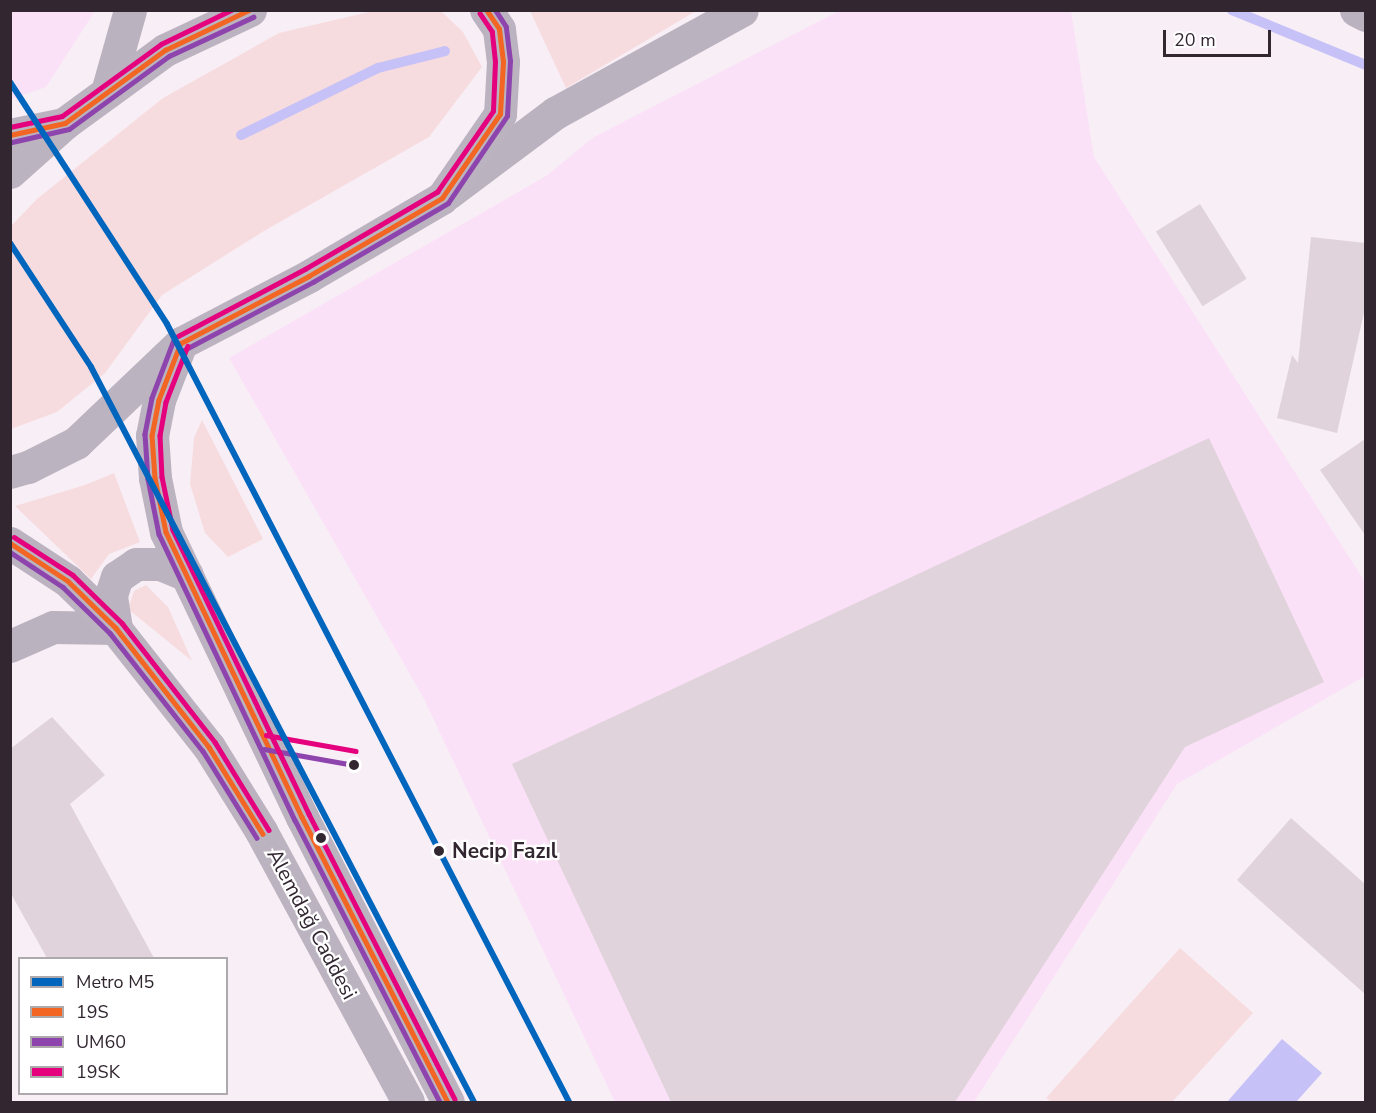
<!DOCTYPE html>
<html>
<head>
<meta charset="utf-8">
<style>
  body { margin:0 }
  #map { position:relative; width:1376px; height:1113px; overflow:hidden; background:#f8eef6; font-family:"Nunito Sans",sans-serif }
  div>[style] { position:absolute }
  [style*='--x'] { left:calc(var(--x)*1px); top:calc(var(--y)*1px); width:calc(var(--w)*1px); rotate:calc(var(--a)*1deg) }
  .built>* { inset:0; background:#fbe1f7 }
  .green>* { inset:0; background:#f7dcdf }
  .water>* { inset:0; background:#c6c1f6 }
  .stream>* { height:10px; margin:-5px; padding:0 5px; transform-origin:5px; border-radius:5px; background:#c6c1f6 }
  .building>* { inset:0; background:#e0d3db; transform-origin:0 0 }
  .minor>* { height:33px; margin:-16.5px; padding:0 16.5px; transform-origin:16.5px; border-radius:16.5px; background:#bab2bf }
  .major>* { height:33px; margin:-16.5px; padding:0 16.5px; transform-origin:16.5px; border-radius:16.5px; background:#bcb3c0 }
  .bus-1>* { height:4.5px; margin:-2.25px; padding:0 2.25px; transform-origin:2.25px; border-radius:2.25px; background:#f26522 }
  .bus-2>* { height:4.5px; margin:-2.25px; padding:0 2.25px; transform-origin:2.25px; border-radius:2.25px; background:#8e44ad }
  .bus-3>* { height:4.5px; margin:-2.25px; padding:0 2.25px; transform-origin:2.25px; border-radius:2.25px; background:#e5007d }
  .metro-1>* { height:6px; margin:-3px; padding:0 3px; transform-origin:3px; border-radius:3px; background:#0065bd }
  .dots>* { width:16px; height:16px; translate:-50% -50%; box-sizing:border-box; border:3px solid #fff; border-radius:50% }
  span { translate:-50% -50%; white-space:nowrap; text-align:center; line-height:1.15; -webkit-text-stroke:4.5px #fff; paint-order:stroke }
  .stop-label { font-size:21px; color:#322731; font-weight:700 }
  .left { translate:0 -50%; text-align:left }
  .street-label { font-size:21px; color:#322731 }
  .frame { position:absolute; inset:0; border:12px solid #322731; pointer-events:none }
  .legend { position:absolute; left:18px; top:957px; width:210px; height:138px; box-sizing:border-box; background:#fff; border:2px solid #ada9ad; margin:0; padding:8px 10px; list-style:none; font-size:18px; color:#322731 }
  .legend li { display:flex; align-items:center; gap:12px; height:30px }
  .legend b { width:30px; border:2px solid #ada9ad }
  .scale { position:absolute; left:1163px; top:30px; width:108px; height:27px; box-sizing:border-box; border:3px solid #322731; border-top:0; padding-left:8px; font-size:18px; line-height:21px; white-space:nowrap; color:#322731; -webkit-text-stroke:4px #fff; paint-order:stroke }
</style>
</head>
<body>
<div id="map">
  <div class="built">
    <i style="clip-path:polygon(10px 11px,95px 11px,46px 87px,11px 99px)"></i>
    <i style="clip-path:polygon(839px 11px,1071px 11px,1094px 157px,1365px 582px,1365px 676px,1177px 784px,974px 1102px,615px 1102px,423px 697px,229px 358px,546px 176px,594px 137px)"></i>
  </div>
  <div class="green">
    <i style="clip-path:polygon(373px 11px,441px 11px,463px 32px,482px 67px,429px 137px,264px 231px,162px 295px,105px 373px,57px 412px,11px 429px,11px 226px,37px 199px,163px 98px,279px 33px)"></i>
    <i style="clip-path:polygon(530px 11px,696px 11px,566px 88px)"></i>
    <i style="clip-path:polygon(202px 420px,263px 539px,228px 557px,205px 533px,190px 484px,194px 438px)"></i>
    <i style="clip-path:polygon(114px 473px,140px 542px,109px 554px,91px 579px,15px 506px,85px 485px)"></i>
    <i style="clip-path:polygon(146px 585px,168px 607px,192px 661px,128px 609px,134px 591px)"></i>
    <i style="clip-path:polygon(1180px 948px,1253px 1013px,1172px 1102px,1052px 1102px,1046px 1098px)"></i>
  </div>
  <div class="water">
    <i style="clip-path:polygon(1282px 1039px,1322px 1073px,1296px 1102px,1227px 1102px)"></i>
  </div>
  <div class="stream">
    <i style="--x:1232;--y:10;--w:145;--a:22.3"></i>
    <i style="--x:241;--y:135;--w:153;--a:-26.1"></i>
    <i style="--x:378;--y:68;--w:69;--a:-14.2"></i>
  </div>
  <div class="building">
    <i style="left:1200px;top:204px;width:88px;height:52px;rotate:58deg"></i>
    <i style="clip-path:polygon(1311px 237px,1365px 243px,1365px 308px,1337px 433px,1277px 418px,1292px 355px,1298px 363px)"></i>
    <i style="clip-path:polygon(1209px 438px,1324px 682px,1185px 747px,955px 1102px,671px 1102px,512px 764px)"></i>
    <i style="clip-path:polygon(1365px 439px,1365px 535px,1320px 470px)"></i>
    <i style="clip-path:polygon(52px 717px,105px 775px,70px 804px,154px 958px,47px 958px,10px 892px,10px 749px)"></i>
    <i style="clip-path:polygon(1291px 818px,1365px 884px,1365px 994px,1237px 880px)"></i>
  </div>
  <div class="minor">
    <i style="--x:1356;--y:10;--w:11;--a:27"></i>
    <i style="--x:107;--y:92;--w:85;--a:-74.3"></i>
    <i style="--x:448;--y:193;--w:134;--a:-36.8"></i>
    <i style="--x:555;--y:113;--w:213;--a:-28.8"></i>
    <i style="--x:10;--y:646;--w:47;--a:-23.8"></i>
    <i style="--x:53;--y:627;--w:63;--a:0.9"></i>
  </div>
  <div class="major">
    <i style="--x:10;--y:135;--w:54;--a:-11.7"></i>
    <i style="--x:10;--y:172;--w:74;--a:-41.7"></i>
    <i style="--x:65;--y:123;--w:124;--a:-36.1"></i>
    <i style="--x:165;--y:50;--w:94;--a:-25.2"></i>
    <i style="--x:181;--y:343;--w:61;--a:111.1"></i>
    <i style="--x:159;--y:400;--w:36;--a:101"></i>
    <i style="--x:152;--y:435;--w:43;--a:86"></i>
    <i style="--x:155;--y:478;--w:55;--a:78.5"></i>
    <i style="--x:166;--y:532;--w:316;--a:64.5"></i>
    <i style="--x:302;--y:817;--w:320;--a:62.9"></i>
    <i style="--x:10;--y:472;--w:19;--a:-16"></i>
    <i style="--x:28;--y:467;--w:54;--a:-26.6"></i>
    <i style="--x:76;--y:443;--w:145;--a:-43.6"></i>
    <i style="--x:181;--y:343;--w:144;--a:-27.6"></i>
    <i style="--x:309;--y:276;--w:154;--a:-30.4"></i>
    <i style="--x:442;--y:198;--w:102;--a:-55.4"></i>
    <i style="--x:500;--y:114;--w:52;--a:-86.7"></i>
    <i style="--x:503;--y:62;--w:33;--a:-97"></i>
    <i style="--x:499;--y:29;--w:23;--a:-124"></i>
    <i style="--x:10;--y:543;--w:69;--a:33.2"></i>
    <i style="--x:68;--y:581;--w:60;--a:44.3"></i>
    <i style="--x:111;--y:623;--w:158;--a:51.7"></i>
    <i style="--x:209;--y:747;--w:99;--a:58.2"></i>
    <i style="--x:261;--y:831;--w:308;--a:61.5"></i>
    <i style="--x:116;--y:628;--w:33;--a:-99"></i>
    <i style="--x:111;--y:595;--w:19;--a:-72"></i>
    <i style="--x:117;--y:577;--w:23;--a:-34"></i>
    <i style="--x:136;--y:564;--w:24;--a:0"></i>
    <i style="--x:160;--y:564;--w:29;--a:22"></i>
  </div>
  <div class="bus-1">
    <i style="--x:10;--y:135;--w:56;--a:-12.3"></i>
    <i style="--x:65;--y:123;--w:124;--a:-36.1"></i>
    <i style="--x:165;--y:50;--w:93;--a:-25.5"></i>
    <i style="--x:181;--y:343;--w:61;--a:111.1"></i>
    <i style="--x:159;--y:400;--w:36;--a:101"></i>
    <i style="--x:152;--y:435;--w:43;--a:86"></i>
    <i style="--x:155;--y:478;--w:55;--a:78.5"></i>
    <i style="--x:166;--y:532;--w:316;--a:64.5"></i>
    <i style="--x:302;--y:817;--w:320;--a:62.9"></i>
    <i style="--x:181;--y:343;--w:144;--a:-27.6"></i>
    <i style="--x:309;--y:276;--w:154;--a:-30.4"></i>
    <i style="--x:442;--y:198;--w:102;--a:-55.4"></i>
    <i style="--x:500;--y:114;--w:52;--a:-86.7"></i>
    <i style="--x:503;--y:62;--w:33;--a:-97"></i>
    <i style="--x:499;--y:29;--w:23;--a:-124"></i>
    <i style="--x:10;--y:543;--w:69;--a:33.2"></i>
    <i style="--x:68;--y:581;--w:67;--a:44.4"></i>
    <i style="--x:116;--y:628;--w:151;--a:52"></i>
    <i style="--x:209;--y:747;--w:102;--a:58.2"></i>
  </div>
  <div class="bus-2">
    <i style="--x:12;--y:142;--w:58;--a:-12.8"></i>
    <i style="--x:69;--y:129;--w:124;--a:-36.1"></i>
    <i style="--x:169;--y:56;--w:93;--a:-24.9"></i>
    <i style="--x:174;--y:340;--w:62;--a:110.8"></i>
    <i style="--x:152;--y:398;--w:37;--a:101"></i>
    <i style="--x:145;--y:434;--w:45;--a:86.2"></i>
    <i style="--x:148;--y:479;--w:56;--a:78.7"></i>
    <i style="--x:159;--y:534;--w:317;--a:64.6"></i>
    <i style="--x:295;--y:820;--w:317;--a:62.8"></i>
    <i style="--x:184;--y:350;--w:146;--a:-27.8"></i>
    <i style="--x:313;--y:282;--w:156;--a:-30.3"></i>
    <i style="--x:448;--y:203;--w:105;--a:-55.9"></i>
    <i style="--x:507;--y:116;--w:55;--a:-86.9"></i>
    <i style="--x:510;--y:61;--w:34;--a:-97"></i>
    <i style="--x:506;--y:27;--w:20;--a:-123"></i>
    <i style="--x:10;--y:552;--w:64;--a:33.4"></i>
    <i style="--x:63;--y:587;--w:66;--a:44.4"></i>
    <i style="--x:110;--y:633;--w:150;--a:51.8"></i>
    <i style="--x:203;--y:751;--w:102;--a:58.2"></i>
    <i style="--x:264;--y:749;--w:91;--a:10.1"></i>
  </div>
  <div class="bus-3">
    <i style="--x:10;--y:127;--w:53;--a:-11.9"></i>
    <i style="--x:62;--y:116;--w:122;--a:-36"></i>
    <i style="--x:161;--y:44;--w:78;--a:-25.9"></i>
    <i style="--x:178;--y:336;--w:144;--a:-27.8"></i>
    <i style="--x:305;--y:269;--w:153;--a:-30.3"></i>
    <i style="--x:437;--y:192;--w:98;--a:-55.3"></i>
    <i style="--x:493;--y:111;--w:49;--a:-87.7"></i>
    <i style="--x:495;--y:62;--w:30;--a:-96"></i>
    <i style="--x:492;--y:32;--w:22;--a:-124"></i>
    <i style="--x:188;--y:346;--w:60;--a:111.4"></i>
    <i style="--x:166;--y:402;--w:34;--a:100"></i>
    <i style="--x:160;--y:435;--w:42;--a:87.3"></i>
    <i style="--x:162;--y:477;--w:54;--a:78.3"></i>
    <i style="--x:173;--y:530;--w:315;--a:64.4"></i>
    <i style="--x:309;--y:814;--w:320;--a:62.9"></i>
    <i style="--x:14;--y:537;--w:70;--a:32.8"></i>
    <i style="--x:73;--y:575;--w:69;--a:44.4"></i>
    <i style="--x:122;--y:623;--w:151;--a:52"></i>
    <i style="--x:215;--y:742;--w:103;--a:58.5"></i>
    <i style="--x:266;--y:735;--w:91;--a:10.1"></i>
  </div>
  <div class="metro-1">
    <i style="--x:10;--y:82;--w:288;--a:57"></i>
    <i style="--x:167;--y:324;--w:876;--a:62.67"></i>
    <i style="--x:10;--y:243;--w:148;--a:56.8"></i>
    <i style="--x:91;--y:367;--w:829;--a:62.48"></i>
  </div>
  <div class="dots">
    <i style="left:354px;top:765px;background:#322731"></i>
    <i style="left:321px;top:838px;background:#322731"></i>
    <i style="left:439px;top:851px;background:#322731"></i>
  </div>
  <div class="stop-label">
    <span class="left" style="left:452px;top:851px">Necip Fazıl</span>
  </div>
  <div class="street-label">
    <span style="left:312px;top:924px;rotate:62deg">Alemdağ Caddesi</span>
  </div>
  <div class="frame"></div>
  <ul class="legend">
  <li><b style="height:8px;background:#0065bd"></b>Metro M5</li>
  <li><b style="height:8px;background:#f26522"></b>19S</li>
  <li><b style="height:8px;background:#8e44ad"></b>UM60</li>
  <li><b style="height:8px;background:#e5007d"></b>19SK</li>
  </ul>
  <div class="scale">20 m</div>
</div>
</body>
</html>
